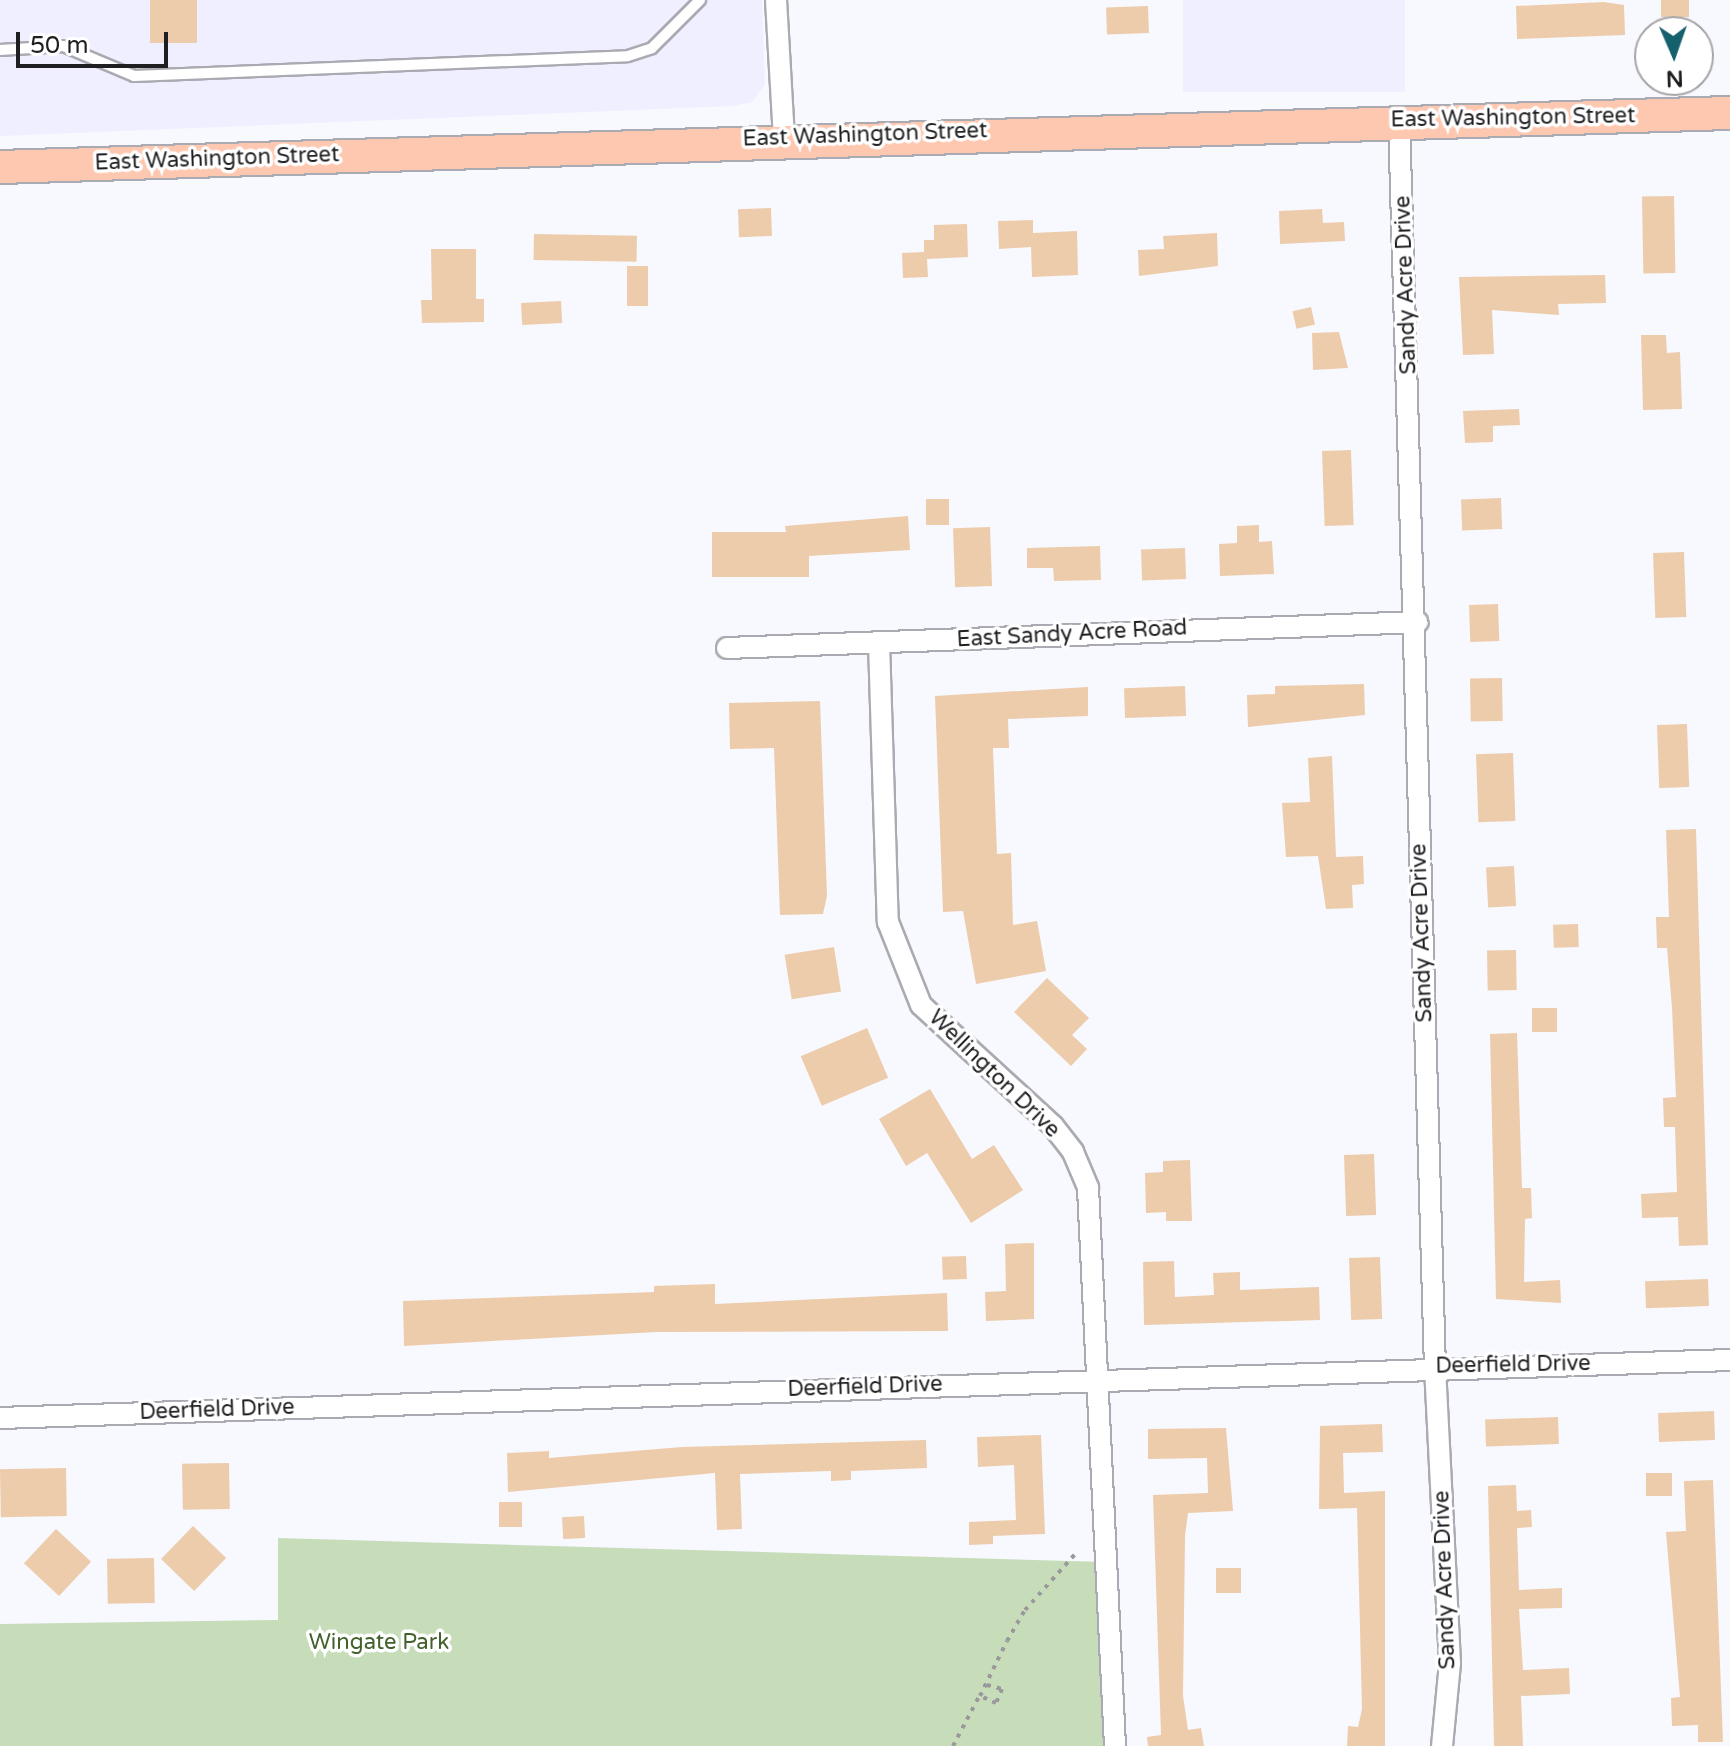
<!DOCTYPE html>
<html>
<head>
<meta charset="utf-8">
<style>
  body { margin:0 }
  #map { position:relative; width:1730px; height:1746px; overflow:hidden; background:#f8f8ff; font-family:"Varela Round",sans-serif }
  div>[style] { position:absolute }
  [style*='--x'] { left:calc(var(--x)*1px); top:calc(var(--y)*1px); width:calc(var(--w)*1px); rotate:calc(var(--a)*1deg) }
  .built>* { inset:0; background:#f0efff; transform-origin:0 0 }
  .green>* { inset:0; background:#c7ddba }
  .building>* { inset:0; background:#edccab; transform-origin:0 0 }
  .path>* { height:4px; margin-top:-2px; transform-origin:0; background:repeating-linear-gradient(90deg,#98989d 0 4px,transparent 0 10px) }
  .roads { filter:drop-shadow(2px 0 #aaaab2) drop-shadow(-2px 0 #aaaab2) drop-shadow(0 2px #aaaab2) drop-shadow(0 -2px #aaaab2) }
  .lane>* { height:10px; margin:-5px; padding:0 5px; transform-origin:5px; border-radius:5px; background:#fff }
  .street>* { height:20px; margin:-10px; padding:0 10px; transform-origin:10px; border-radius:10px; background:#fff }
  .primary>* { height:32px; margin:-16px; padding:0 16px; transform-origin:16px; border-radius:16px; background:#fec7b0 }
  span { translate:-50% -50%; white-space:nowrap; text-align:center; line-height:1.15; -webkit-text-stroke:7px #fff; paint-order:stroke }
  .street-label { font-size:22px; color:#1f1f22 }
  .park-label { font-size:22px; color:#42612c }
  .north { position:absolute; left:1634px; top:16px; width:80px; height:80px; box-sizing:border-box; background:#fff; border:2px solid #a5a5a7; border-radius:50%; rotate:178deg; font-size:22px; font-weight:700; line-height:32px; text-align:center; color:#1f1f22 }
  .north::after { content:''; display:block; margin:auto; width:28px; height:36px; background:#14606c; clip-path:polygon(50% 0,100% 100%,50% 72%,0 100%) }
  .scale { position:absolute; left:16px; top:32px; width:152px; height:36px; box-sizing:border-box; border:4px solid #1f1f22; border-top:0; padding-left:10px; font-size:24px; line-height:28px; white-space:nowrap; color:#1f1f22; -webkit-text-stroke:6px #fff; paint-order:stroke }
</style>
</head>
<body>
<div id="map">
  <div class="built">
    <i style="clip-path:polygon(0 0,762px 0,765px 85px,752px 102px,732px 106px,0 136px)"></i>
    <i style="left:1183px;top:0;width:222px;height:92px"></i>
  </div>
  <div class="green">
    <i style="clip-path:polygon(278px 1538px,1105px 1562px,1117px 1746px,0 1746px,0 1624px,278px 1620px)"></i>
  </div>
  <div class="building">
    <i style="left:150px;top:0;width:47px;height:43px"></i>
    <i style="left:1661px;top:0;width:28px;height:17px"></i>
    <i style="clip-path:polygon(1604px 2px,1624px 5px,1625px 35px,1517px 39px,1516px 6px)"></i>
    <i style="left:1148px;top:6px;width:27px;height:42px;rotate:88deg"></i>
    <i style="left:1674px;top:196px;width:77px;height:32px;rotate:89deg"></i>
    <i style="left:771px;top:208px;width:28px;height:33px;rotate:88deg"></i>
    <i style="clip-path:polygon(1322px 209px,1323px 223px,1344px 222px,1345px 241px,1280px 244px,1279px 211px)"></i>
    <i style="clip-path:polygon(1033px 220px,1033px 233px,1077px 231px,1078px 275px,1032px 277px,1031px 247px,999px 249px,998px 221px)"></i>
    <i style="clip-path:polygon(967px 224px,968px 257px,927px 259px,928px 277px,903px 278px,902px 253px,924px 252px,924px 240px,934px 240px,934px 225px)"></i>
    <i style="clip-path:polygon(1217px 233px,1218px 266px,1139px 276px,1138px 250px,1164px 249px,1163px 236px)"></i>
    <i style="left:534px;top:234px;width:103px;height:26px;rotate:1deg"></i>
    <i style="clip-path:polygon(431px 249px,476px 249px,476px 299px,484px 299px,484px 322px,422px 323px,421px 300px,432px 300px)"></i>
    <i style="left:627px;top:266px;width:21px;height:40px"></i>
    <i style="clip-path:polygon(1605px 275px,1606px 303px,1558px 304px,1559px 315px,1492px 310px,1494px 354px,1463px 355px,1459px 277px)"></i>
    <i style="left:561px;top:301px;width:22px;height:40px;rotate:87deg"></i>
    <i style="left:1311px;top:307px;width:18px;height:19px;rotate:77deg"></i>
    <i style="clip-path:polygon(1339px 332px,1348px 368px,1313px 370px,1312px 333px)"></i>
    <i style="clip-path:polygon(1641px 335px,1666px 335px,1667px 353px,1680px 352px,1682px 409px,1643px 410px)"></i>
    <i style="clip-path:polygon(1519px 409px,1520px 425px,1493px 426px,1493px 442px,1465px 443px,1463px 411px)"></i>
    <i style="left:1351px;top:450px;width:75px;height:29px;rotate:88deg"></i>
    <i style="left:1501px;top:498px;width:31px;height:40px;rotate:88deg"></i>
    <i style="left:926px;top:499px;width:23px;height:26px"></i>
    <i style="clip-path:polygon(908px 516px,910px 550px,809px 556px,809px 577px,712px 577px,712px 532px,786px 532px,785px 526px)"></i>
    <i style="clip-path:polygon(1259px 525px,1259px 542px,1272px 541px,1274px 574px,1220px 576px,1219px 544px,1237px 543px,1237px 526px)"></i>
    <i style="left:990px;top:527px;width:59px;height:37px;rotate:88deg"></i>
    <i style="clip-path:polygon(1100px 546px,1101px 580px,1054px 581px,1053px 568px,1027px 568px,1027px 548px)"></i>
    <i style="left:1185px;top:548px;width:31px;height:44px;rotate:88deg"></i>
    <i style="left:1684px;top:552px;width:65px;height:31px;rotate:88deg"></i>
    <i style="left:1498px;top:604px;width:37px;height:29px;rotate:88deg"></i>
    <i style="left:1502px;top:678px;width:43px;height:32px;rotate:89deg"></i>
    <i style="clip-path:polygon(1364px 684px,1365px 715px,1248px 727px,1247px 695px,1275px 694px,1275px 686px)"></i>
    <i style="left:1185px;top:686px;width:30px;height:61px;rotate:88deg"></i>
    <i style="clip-path:polygon(1088px 687px,1088px 716px,1008px 719px,1009px 748px,993px 748px,997px 854px,1011px 853px,1013px 925px,1037px 921px,1046px 971px,976px 984px,963px 911px,943px 912px,935px 696px)"></i>
    <i style="clip-path:polygon(820px 701px,827px 896px,823px 914px,780px 915px,774px 748px,730px 749px,729px 703px)"></i>
    <i style="left:1687px;top:724px;width:63px;height:30px;rotate:88deg"></i>
    <i style="left:1513px;top:753px;width:68px;height:37px;rotate:88deg"></i>
    <i style="clip-path:polygon(1332px 756px,1336px 857px,1363px 856px,1364px 884px,1352px 885px,1353px 908px,1326px 909px,1318px 856px,1286px 857px,1282px 803px,1310px 802px,1308px 758px)"></i>
    <i style="clip-path:polygon(1696px 829px,1708px 1245px,1679px 1246px,1678px 1217px,1642px 1218px,1641px 1194px,1677px 1192px,1675px 1127px,1664px 1127px,1663px 1098px,1676px 1097px,1672px 1008px,1667px 948px,1657px 948px,1656px 917px,1669px 917px,1666px 830px)"></i>
    <i style="left:1514px;top:866px;width:40px;height:28px;rotate:87deg"></i>
    <i style="left:1578px;top:924px;width:23px;height:25px;rotate:88deg"></i>
    <i style="left:834px;top:947px;width:45px;height:50px;rotate:81deg"></i>
    <i style="left:1516px;top:950px;width:40px;height:29px;rotate:89deg"></i>
    <i style="clip-path:polygon(1047px 978px,1089px 1018px,1072px 1035px,1087px 1049px,1071px 1066px,1014px 1012px)"></i>
    <i style="left:1557px;top:1008px;width:24px;height:25px;rotate:90deg"></i>
    <i style="left:867px;top:1028px;width:54px;height:72px;rotate:67deg"></i>
    <i style="clip-path:polygon(1517px 1033px,1522px 1188px,1531px 1188px,1532px 1218px,1525px 1219px,1524px 1282px,1560px 1280px,1561px 1303px,1496px 1299px,1490px 1034px)"></i>
    <i style="clip-path:polygon(930px 1089px,972px 1159px,994px 1145px,1023px 1190px,971px 1223px,927px 1153px,906px 1166px,879px 1119px)"></i>
    <i style="left:1374px;top:1154px;width:61px;height:30px;rotate:88deg"></i>
    <i style="clip-path:polygon(1190px 1160px,1192px 1221px,1166px 1221px,1166px 1212px,1146px 1213px,1145px 1173px,1163px 1172px,1163px 1161px)"></i>
    <i style="clip-path:polygon(1034px 1243px,1034px 1319px,986px 1321px,985px 1292px,1006px 1291px,1005px 1244px)"></i>
    <i style="left:966px;top:1256px;width:23px;height:24px;rotate:88deg"></i>
    <i style="left:1380px;top:1257px;width:62px;height:31px;rotate:88deg"></i>
    <i style="clip-path:polygon(1174px 1261px,1175px 1297px,1214px 1295px,1213px 1273px,1240px 1272px,1240px 1290px,1319px 1287px,1320px 1320px,1144px 1325px,1143px 1262px)"></i>
    <i style="left:1708px;top:1279px;width:27px;height:63px;rotate:88deg"></i>
    <i style="clip-path:polygon(715px 1284px,715px 1304px,947px 1293px,948px 1331px,656px 1332px,404px 1346px,403px 1301px,654px 1292px,654px 1286px)"></i>
    <i style="left:1714px;top:1411px;width:29px;height:56px;rotate:88deg"></i>
    <i style="left:1558px;top:1417px;width:27px;height:73px;rotate:88deg"></i>
    <i style="clip-path:polygon(1382px 1424px,1383px 1452px,1343px 1453px,1344px 1493px,1385px 1491px,1385px 1746px,1347px 1746px,1348px 1726px,1358px 1727px,1362px 1709px,1357px 1508px,1319px 1509px,1320px 1426px)"></i>
    <i style="clip-path:polygon(1226px 1428px,1233px 1511px,1188px 1513px,1185px 1536px,1183px 1696px,1188px 1730px,1201px 1728px,1204px 1746px,1148px 1746px,1147px 1737px,1161px 1735px,1153px 1495px,1208px 1493px,1207px 1458px,1148px 1459px,1148px 1429px)"></i>
    <i style="clip-path:polygon(1041px 1435px,1045px 1534px,993px 1536px,993px 1544px,969px 1545px,969px 1522px,1016px 1520px,1014px 1465px,978px 1467px,977px 1437px)"></i>
    <i style="clip-path:polygon(926px 1440px,927px 1468px,851px 1471px,851px 1480px,831px 1481px,831px 1471px,740px 1474px,742px 1529px,717px 1530px,715px 1473px,508px 1492px,507px 1453px,549px 1451px,549px 1458px,682px 1447px)"></i>
    <i style="left:229px;top:1463px;width:46px;height:47px;rotate:89deg"></i>
    <i style="left:66px;top:1468px;width:48px;height:66px;rotate:89deg"></i>
    <i style="left:1672px;top:1473px;width:23px;height:26px;rotate:90deg"></i>
    <i style="clip-path:polygon(1713px 1480px,1723px 1742px,1698px 1742px,1698px 1725px,1672px 1726px,1671px 1698px,1680px 1697px,1666px 1532px,1686px 1531px,1684px 1481px)"></i>
    <i style="clip-path:polygon(1516px 1485px,1517px 1511px,1531px 1510px,1532px 1527px,1517px 1528px,1519px 1590px,1562px 1588px,1562px 1608px,1519px 1609px,1523px 1670px,1569px 1668px,1570px 1694px,1521px 1696px,1523px 1746px,1494px 1746px,1488px 1486px)"></i>
    <i style="left:522px;top:1502px;width:25px;height:23px;rotate:90deg"></i>
    <i style="left:584px;top:1516px;width:22px;height:22px;rotate:87deg"></i>
    <i style="left:193px;top:1526px;width:46px;height:46px;rotate:44deg"></i>
    <i style="left:56px;top:1529px;width:48px;height:47px;rotate:43deg"></i>
    <i style="left:154px;top:1558px;width:45px;height:47px;rotate:89deg"></i>
    <i style="left:1216px;top:1568px;width:25px;height:25px"></i>
  </div>
  <div class="path">
    <i style="--x:987;--y:1685;--w:16;--a:15"></i>
    <i style="--x:1002;--y:1689;--w:15;--a:113"></i>
    <i style="--x:996;--y:1703;--w:17;--a:-156"></i>
    <i style="--x:980;--y:1696;--w:61;--a:-63.9"></i>
    <i style="--x:1007;--y:1641;--w:36;--a:-60"></i>
    <i style="--x:1025;--y:1610;--w:78;--a:-48.1"></i>
    <i style="--x:953;--y:1746;--w:60;--a:-62.2"></i>
  </div>
  <div class="roads">
    <div class="lane">
      <i style="--x:0;--y:50;--w:63;--a:-3.6"></i>
      <i style="--x:63;--y:46;--w:77;--a:22.9"></i>
      <i style="--x:134;--y:76;--w:494;--a:-2.3"></i>
      <i style="--x:628;--y:56;--w:25;--a:-18"></i>
      <i style="--x:652;--y:48;--w:68;--a:-45"></i>
    </div>
    <div class="street">
      <i style="--x:776;--y:0;--w:138;--a:86.7"></i>
      <i style="--x:1399;--y:119;--w:1249;--a:88.35"></i>
      <i style="--x:1435;--y:1367;--w:296;--a:87.1"></i>
      <i style="--x:1450;--y:1663;--w:83;--a:95.5"></i>
      <i style="--x:879;--y:643;--w:279;--a:88.2"></i>
      <i style="--x:888;--y:922;--w:89;--a:68.3"></i>
      <i style="--x:921;--y:1005;--w:179;--a:42.5"></i>
      <i style="--x:1053;--y:1126;--w:33;--a:52"></i>
      <i style="--x:1073;--y:1152;--w:39;--a:67"></i>
      <i style="--x:1088;--y:1188;--w:559;--a:87.23"></i>
      <i style="--x:727;--y:648;--w:691;--a:-2.15"></i>
      <i style="--x:0;--y:1418;--w:1731;--a:-1.92"></i>
    </div>
    <div class="primary">
      <i style="--x:0;--y:167;--w:1731;--a:-1.79"></i>
    </div>
  </div>
  <div class="street-label">
    <span style="left:1513px;top:118px;rotate:-1deg">East Washington Street</span>
    <span style="left:865px;top:135px;rotate:-2deg">East Washington Street</span>
    <span style="left:217px;top:159px;rotate:-2deg">East Washington Street</span>
    <span style="left:1406px;top:285px;rotate:-92deg">Sandy Acre Drive</span>
    <span style="left:1072px;top:634px;rotate:-3deg">East Sandy Acre Road</span>
    <span style="left:1422px;top:933px;rotate:-92deg">Sandy Acre Drive</span>
    <span style="left:994px;top:1074px;rotate:44deg">Wellington Drive</span>
    <span style="left:1513px;top:1365px;rotate:-1deg">Deerfield Drive</span>
    <span style="left:865px;top:1387px;rotate:-2deg">Deerfield Drive</span>
    <span style="left:217px;top:1410px;rotate:-2deg">Deerfield Drive</span>
    <span style="left:1445px;top:1580px;rotate:-92deg">Sandy Acre Drive</span>
  </div>
  <div class="park-label">
    <span style="left:379px;top:1643px">Wingate Park</span>
  </div>
  <div class="north">N</div>
  <div class="scale">50 m</div>
</div>
</body>
</html>
